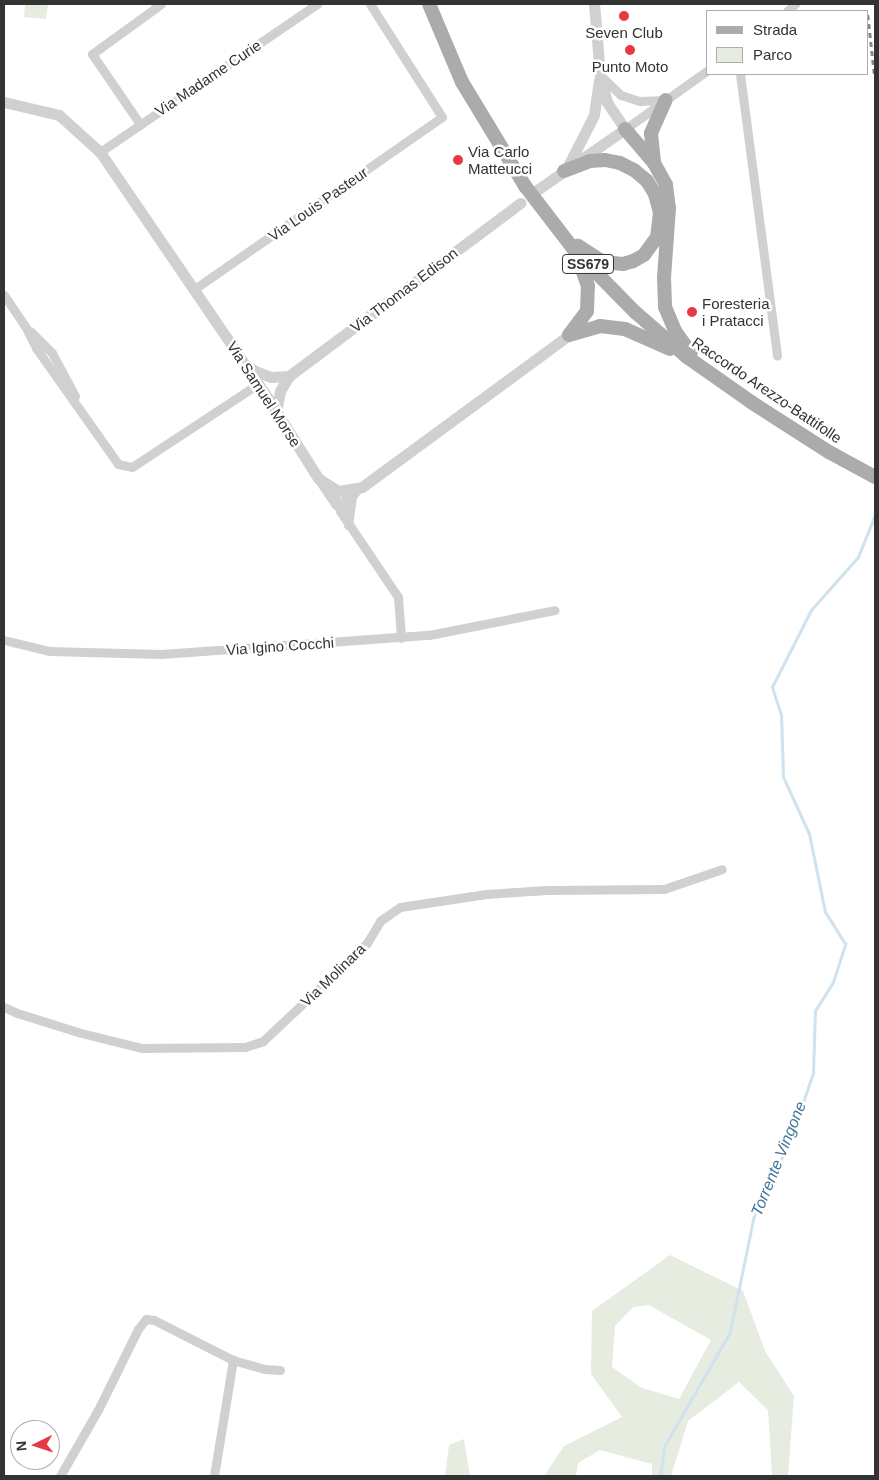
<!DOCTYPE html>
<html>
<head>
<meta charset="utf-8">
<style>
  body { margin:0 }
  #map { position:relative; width:879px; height:1480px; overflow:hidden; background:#fff; font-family:Arial,sans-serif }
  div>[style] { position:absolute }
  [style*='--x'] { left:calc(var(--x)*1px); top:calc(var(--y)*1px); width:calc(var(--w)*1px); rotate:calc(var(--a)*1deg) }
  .green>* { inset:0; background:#e6ecdf }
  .stream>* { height:2.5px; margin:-1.25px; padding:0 1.25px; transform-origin:1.25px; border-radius:1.25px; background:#cfe2ee }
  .minor>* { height:9px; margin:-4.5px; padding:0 4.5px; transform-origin:4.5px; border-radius:4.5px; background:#d0d0d0 }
  .tertiary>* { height:11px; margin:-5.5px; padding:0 5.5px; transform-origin:5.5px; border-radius:5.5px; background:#d0d0d0 }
  .primary>* { height:14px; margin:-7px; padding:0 7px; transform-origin:7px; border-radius:7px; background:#ababab }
  .rail>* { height:2.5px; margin-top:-1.25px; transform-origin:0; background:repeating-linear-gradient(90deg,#888 0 5px,transparent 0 9px) }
  .dots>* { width:14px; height:14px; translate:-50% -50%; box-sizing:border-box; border:2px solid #fff; border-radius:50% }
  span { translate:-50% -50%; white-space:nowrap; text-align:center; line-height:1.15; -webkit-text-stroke:5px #fff; paint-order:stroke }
  .shield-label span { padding:1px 4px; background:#fff; border:1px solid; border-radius:4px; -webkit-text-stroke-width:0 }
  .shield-label { font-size:14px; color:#333; font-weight:700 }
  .poi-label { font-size:15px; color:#333 }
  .left { translate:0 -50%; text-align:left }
  .street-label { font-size:15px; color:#333 }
  .water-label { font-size:16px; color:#3f7597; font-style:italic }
  .frame { position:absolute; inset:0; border:5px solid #333; pointer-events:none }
  .legend { position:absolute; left:706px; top:10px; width:162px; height:65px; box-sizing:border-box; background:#fff; border:1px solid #adadad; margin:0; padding:6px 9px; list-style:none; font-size:15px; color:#333 }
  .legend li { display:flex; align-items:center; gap:10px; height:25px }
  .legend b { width:25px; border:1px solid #adadad }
  .north { position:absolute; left:10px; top:1420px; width:50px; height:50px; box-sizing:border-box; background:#fff; border:1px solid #adadad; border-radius:50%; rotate:266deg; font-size:14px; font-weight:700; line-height:20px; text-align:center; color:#333 }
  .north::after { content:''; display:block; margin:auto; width:18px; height:22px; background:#e63946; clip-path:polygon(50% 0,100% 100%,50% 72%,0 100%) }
</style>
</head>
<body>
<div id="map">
  <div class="green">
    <i style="clip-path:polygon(25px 4px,48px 4px,46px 19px,24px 17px)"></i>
    <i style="clip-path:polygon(evenodd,670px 1255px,743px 1291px,765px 1351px,794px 1396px,788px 1476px,772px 1476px,768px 1410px,739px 1382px,688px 1421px,671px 1476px,652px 1476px,652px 1464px,600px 1450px,578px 1463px,576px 1476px,544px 1476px,564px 1446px,622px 1417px,591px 1374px,592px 1311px,670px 1255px,649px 1305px,711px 1340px,679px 1399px,642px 1388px,612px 1367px,615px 1326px,633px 1307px,649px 1305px)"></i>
    <i style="clip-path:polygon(464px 1439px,470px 1476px,445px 1476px,449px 1445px)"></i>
  </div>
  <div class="stream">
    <i style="--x:660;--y:1476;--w:29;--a:-82"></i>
    <i style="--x:664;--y:1447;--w:133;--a:-60.1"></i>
    <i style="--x:730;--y:1332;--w:119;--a:-78.4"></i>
    <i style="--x:754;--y:1215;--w:82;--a:-64.1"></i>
    <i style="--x:790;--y:1141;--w:72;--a:-71.3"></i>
    <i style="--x:813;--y:1073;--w:62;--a:-88.2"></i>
    <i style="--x:815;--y:1011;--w:34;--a:-58"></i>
    <i style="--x:833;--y:982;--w:40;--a:-72"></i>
    <i style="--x:845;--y:944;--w:38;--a:-122"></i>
    <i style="--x:825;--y:912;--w:80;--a:-101.6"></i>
    <i style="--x:809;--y:834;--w:63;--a:-114.5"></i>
    <i style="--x:783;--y:777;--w:62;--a:-91.8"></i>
    <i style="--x:781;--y:715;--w:29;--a:-108"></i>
    <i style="--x:772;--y:687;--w:86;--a:-63.1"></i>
    <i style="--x:811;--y:610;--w:71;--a:-48.4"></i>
    <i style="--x:858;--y:557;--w:45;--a:-68"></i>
  </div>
  <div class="minor">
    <i style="--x:787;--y:11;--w:11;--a:-41"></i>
    <i style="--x:740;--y:74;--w:284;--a:82.5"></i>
    <i style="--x:600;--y:75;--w:29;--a:44"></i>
    <i style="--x:621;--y:95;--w:20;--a:18"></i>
    <i style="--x:640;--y:101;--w:26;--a:-2"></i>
    <i style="--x:140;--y:124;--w:85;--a:-124.4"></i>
    <i style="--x:92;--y:54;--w:85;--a:-35.9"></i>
    <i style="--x:625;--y:129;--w:102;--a:-35.4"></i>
    <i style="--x:100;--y:152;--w:263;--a:-34.3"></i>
    <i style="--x:193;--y:290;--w:303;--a:-34.8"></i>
    <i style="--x:442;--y:117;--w:134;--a:-122.5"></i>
    <i style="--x:4;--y:295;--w:37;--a:56"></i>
    <i style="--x:25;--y:326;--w:25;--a:63"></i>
    <i style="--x:36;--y:348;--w:142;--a:54.7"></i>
    <i style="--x:118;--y:464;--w:14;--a:12"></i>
    <i style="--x:132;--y:467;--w:151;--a:-33.4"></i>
    <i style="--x:30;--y:331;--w:31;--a:45"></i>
    <i style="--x:52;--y:353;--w:49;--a:61.9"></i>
    <i style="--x:319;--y:480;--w:30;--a:56"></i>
    <i style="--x:335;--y:490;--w:7;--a:90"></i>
    <i style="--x:335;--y:497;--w:15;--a:70"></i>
    <i style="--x:340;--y:511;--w:104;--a:56"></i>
    <i style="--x:398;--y:597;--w:41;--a:85.8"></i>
    <i style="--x:345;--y:490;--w:25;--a:88"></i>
    <i style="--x:348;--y:525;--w:28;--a:-82"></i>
    <i style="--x:352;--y:497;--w:12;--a:-55"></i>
    <i style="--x:4;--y:640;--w:46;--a:13.7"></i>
    <i style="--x:49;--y:651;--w:112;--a:1.5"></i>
    <i style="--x:161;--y:654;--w:269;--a:-4.1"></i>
    <i style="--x:429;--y:635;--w:128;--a:-11.2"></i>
    <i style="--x:4;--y:1007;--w:14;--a:25"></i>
    <i style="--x:17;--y:1013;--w:67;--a:17.4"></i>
    <i style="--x:81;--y:1033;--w:63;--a:13.8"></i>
    <i style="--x:142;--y:1048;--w:103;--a:-0.6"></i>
    <i style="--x:245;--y:1047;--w:19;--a:-18"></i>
    <i style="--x:263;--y:1041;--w:143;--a:-43.3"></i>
    <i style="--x:367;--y:943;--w:26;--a:-59"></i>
    <i style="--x:380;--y:921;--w:24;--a:-35"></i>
    <i style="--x:400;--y:907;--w:87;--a:-8.6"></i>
    <i style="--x:486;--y:894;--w:61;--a:-3.8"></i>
    <i style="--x:547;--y:890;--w:117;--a:-0.5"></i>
    <i style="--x:664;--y:889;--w:61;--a:-19"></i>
    <i style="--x:60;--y:1476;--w:76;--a:-60.1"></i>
    <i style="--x:98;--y:1410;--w:90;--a:-63.7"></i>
    <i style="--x:138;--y:1329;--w:13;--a:-51"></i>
    <i style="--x:146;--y:1319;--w:8;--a:7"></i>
    <i style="--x:154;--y:1320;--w:89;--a:26.9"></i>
    <i style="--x:233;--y:1360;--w:33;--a:16"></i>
    <i style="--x:265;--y:1369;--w:15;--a:4"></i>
    <i style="--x:214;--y:1476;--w:118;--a:-80.7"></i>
  </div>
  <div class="tertiary">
    <i style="--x:4;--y:102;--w:57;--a:13.3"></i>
    <i style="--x:59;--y:115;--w:55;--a:42.1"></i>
    <i style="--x:100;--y:152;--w:297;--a:55.7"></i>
    <i style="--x:267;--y:397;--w:96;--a:57.8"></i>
    <i style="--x:318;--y:478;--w:24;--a:33"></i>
    <i style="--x:338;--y:491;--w:24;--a:-9"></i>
    <i style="--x:362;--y:487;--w:257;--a:-36.3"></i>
    <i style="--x:568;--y:166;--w:57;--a:-63"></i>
    <i style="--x:594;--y:115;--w:34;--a:-82"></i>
    <i style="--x:537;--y:190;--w:107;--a:-34.7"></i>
    <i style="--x:625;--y:129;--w:32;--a:-124"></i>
    <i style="--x:607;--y:102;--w:28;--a:-105"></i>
    <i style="--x:600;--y:75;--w:71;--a:-94.8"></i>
    <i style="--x:248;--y:366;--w:9;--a:36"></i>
    <i style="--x:255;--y:371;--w:17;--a:21"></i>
    <i style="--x:271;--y:377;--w:18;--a:-3"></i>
    <i style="--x:276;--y:412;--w:21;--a:-79"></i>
    <i style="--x:280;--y:391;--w:17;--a:-59"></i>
    <i style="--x:289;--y:376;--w:289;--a:-36.8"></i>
  </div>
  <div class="primary">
    <i style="--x:429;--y:4;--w:85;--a:67.1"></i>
    <i style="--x:462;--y:82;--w:122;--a:58.8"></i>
    <i style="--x:525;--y:186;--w:82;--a:52.4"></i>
    <i style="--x:575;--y:251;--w:86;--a:45.5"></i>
    <i style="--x:635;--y:312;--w:69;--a:40.9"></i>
    <i style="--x:687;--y:357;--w:78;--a:35.1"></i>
    <i style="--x:751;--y:402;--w:93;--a:32.7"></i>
    <i style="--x:829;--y:452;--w:52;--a:28.5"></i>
    <i style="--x:625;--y:129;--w:45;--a:49.5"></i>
    <i style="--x:654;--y:163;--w:25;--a:61"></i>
    <i style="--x:666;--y:185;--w:23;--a:83"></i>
    <i style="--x:669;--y:208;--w:69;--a:94.1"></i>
    <i style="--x:664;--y:277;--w:30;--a:88"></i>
    <i style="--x:665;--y:307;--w:26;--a:67"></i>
    <i style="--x:675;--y:331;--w:27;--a:54"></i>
    <i style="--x:654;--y:162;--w:29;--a:-96"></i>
    <i style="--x:651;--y:133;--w:36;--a:-66"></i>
    <i style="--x:564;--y:171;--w:28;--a:-21"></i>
    <i style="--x:590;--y:161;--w:15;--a:-4"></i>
    <i style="--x:605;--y:160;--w:15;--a:11"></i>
    <i style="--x:620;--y:163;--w:16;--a:27"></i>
    <i style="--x:634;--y:170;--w:17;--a:40"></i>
    <i style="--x:647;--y:181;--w:15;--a:58"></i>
    <i style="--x:655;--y:194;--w:20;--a:75"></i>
    <i style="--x:660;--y:213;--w:24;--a:97"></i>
    <i style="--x:657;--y:237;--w:22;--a:126"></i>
    <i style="--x:644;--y:255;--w:13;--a:151"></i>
    <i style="--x:633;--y:261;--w:10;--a:163"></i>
    <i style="--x:623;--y:264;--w:20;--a:-174"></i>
    <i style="--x:603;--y:262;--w:30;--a:-147"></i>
    <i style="--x:569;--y:335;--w:32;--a:-16"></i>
    <i style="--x:600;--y:326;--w:25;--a:7"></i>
    <i style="--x:625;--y:329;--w:49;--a:24"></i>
    <i style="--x:569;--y:335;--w:30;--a:-53"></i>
    <i style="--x:587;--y:311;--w:25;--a:-88"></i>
    <i style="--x:588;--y:286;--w:32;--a:-110"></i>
  </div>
  <div class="rail">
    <i style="--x:868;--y:15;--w:63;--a:83.7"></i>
  </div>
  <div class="dots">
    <i style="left:624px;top:16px;background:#e63946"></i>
    <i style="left:630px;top:50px;background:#e63946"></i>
    <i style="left:458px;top:160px;background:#e63946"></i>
    <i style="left:692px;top:312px;background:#e63946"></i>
  </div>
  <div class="shield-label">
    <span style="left:588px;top:264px">SS679</span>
  </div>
  <div class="poi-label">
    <span style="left:624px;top:33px">Seven Club</span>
    <span style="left:630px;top:67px">Punto Moto</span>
    <span class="left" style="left:468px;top:160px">Via Carlo<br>Matteucci</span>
    <span class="left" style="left:702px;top:312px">Foresteria<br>i Pratacci</span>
  </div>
  <div class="street-label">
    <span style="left:208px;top:78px;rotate:-34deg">Via Madame Curie</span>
    <span style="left:318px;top:204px;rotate:-35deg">Via Louis Pasteur</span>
    <span style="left:404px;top:290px;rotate:-37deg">Via Thomas Edison</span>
    <span style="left:767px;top:390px;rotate:34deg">Raccordo Arezzo-Battifolle</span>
    <span style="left:264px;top:394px;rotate:57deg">Via Samuel Morse</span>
    <span style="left:280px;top:646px;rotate:-4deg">Via Igino Cocchi</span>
    <span style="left:333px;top:975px;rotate:-44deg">Via Molinara</span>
  </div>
  <div class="water-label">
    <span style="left:779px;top:1159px;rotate:-68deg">Torrente Vingone</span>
  </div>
  <div class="frame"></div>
  <ul class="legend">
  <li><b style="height:6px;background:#ababab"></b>Strada</li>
  <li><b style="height:14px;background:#e6ecdf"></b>Parco</li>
  </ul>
  <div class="north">N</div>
</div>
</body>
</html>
